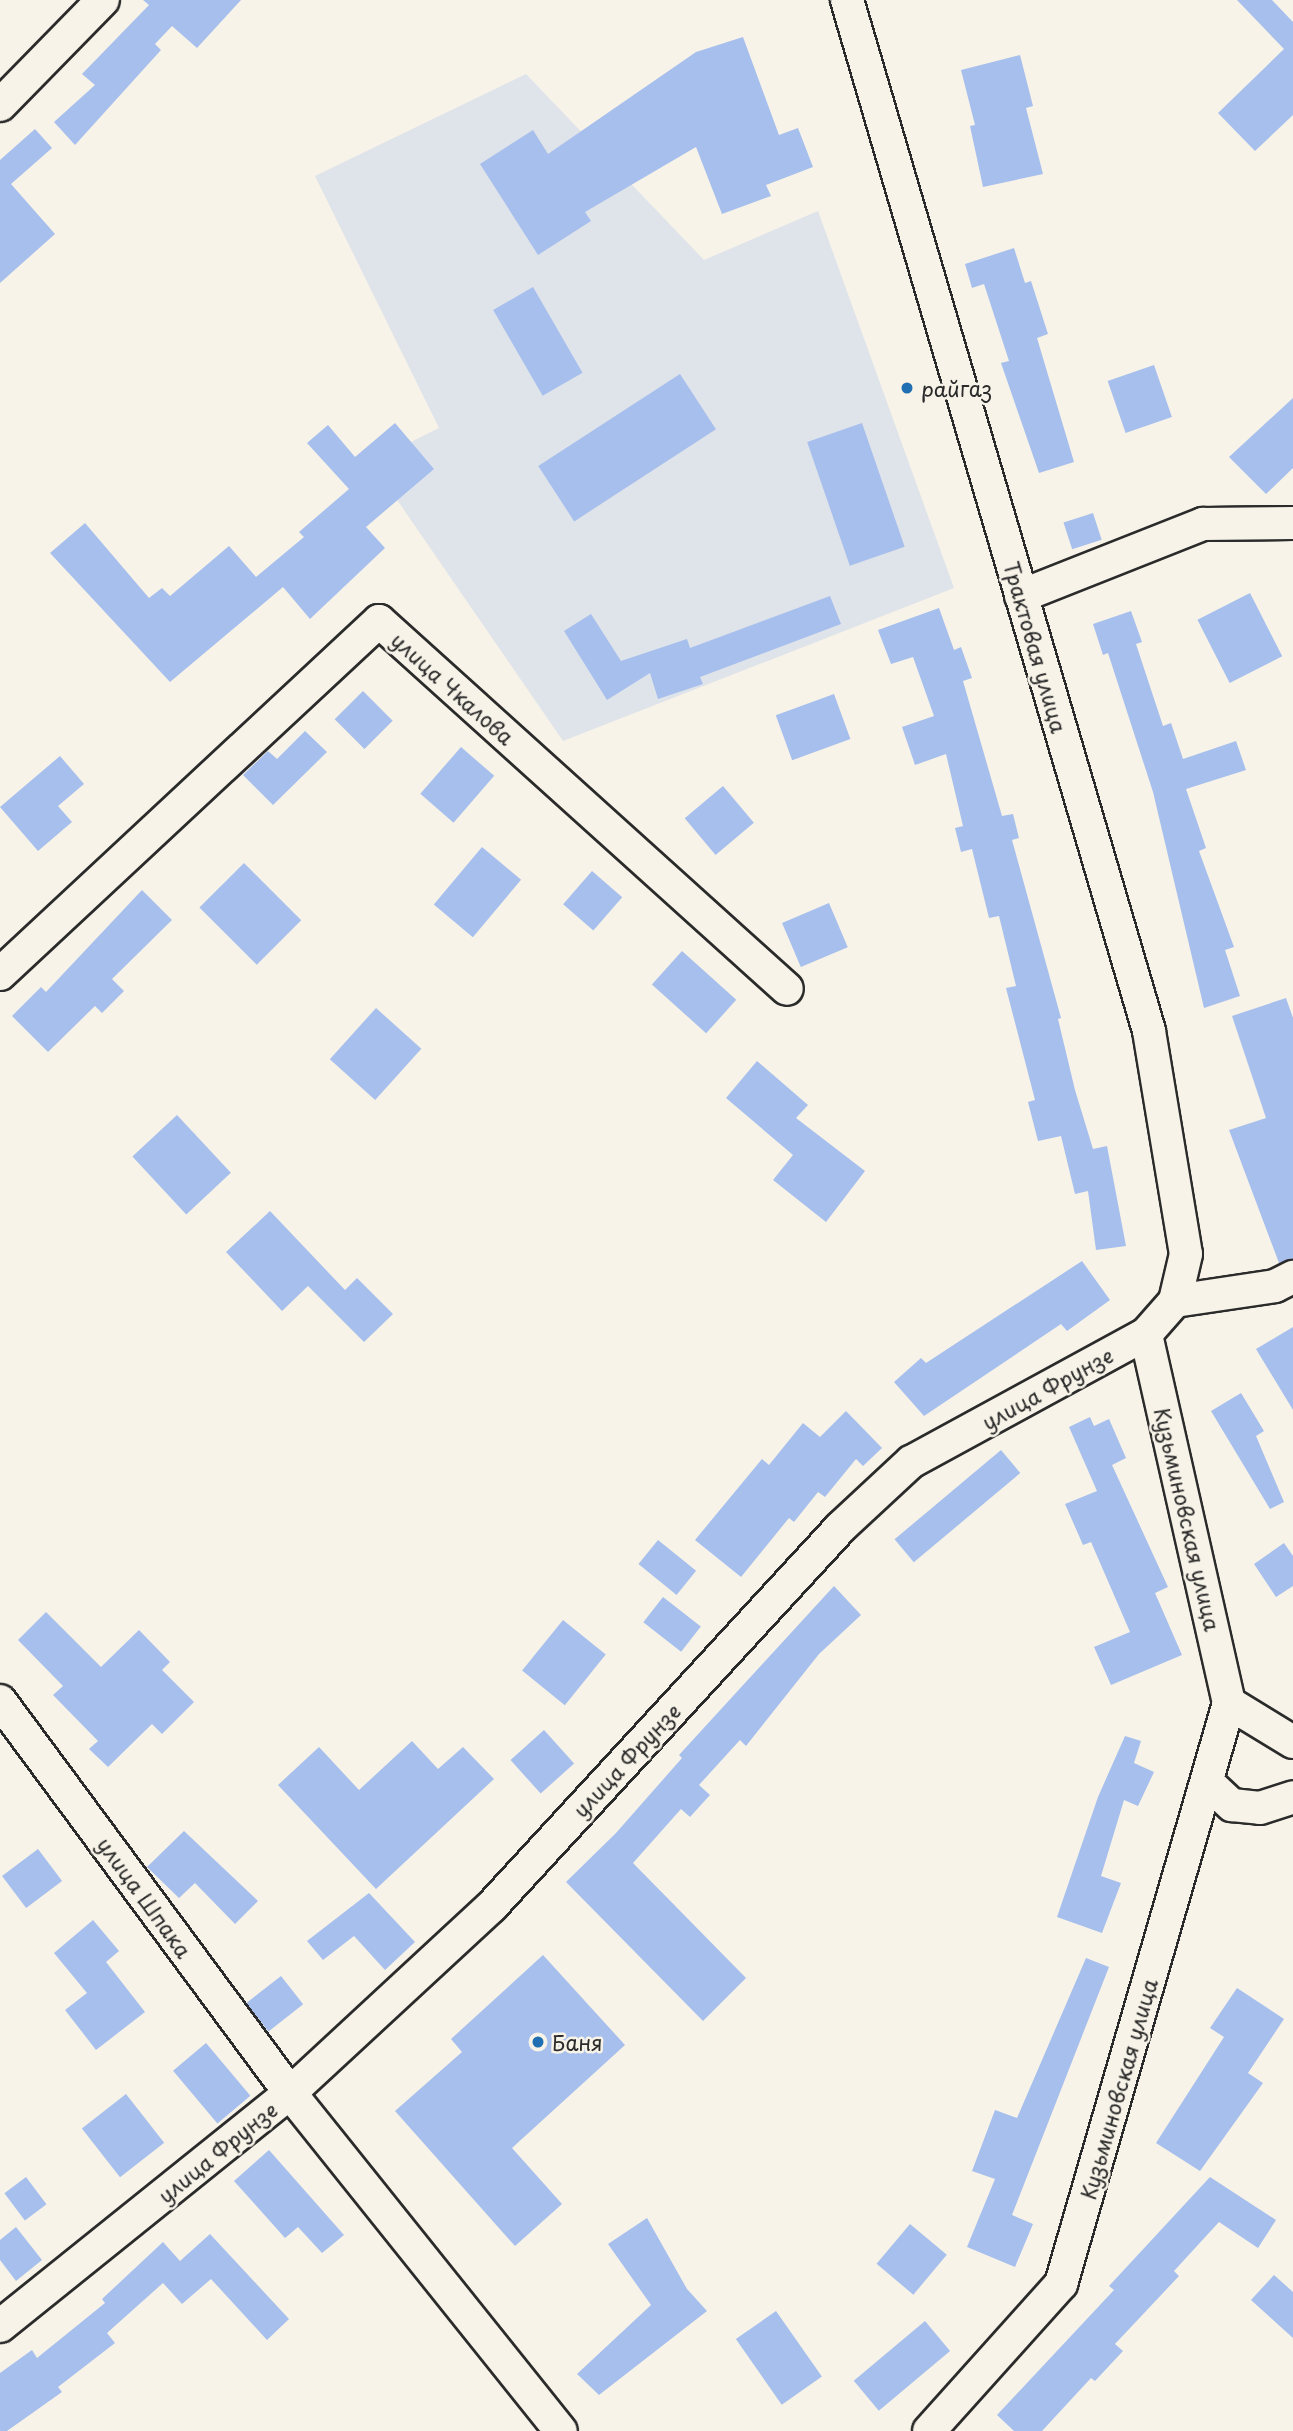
<!DOCTYPE html>
<html>
<head>
<meta charset="utf-8">
<style>
  body { margin:0 }
  #map { position:relative; width:1293px; height:2431px; overflow:hidden; background:#f7f3e8; font-family:"Playpen Sans",sans-serif }
  div>[style] { position:absolute }
  [style*='--x'] { left:calc(var(--x)*1px); top:calc(var(--y)*1px); width:calc(var(--w)*1px); rotate:calc(var(--a)*1deg) }
  .built>* { inset:0; background:#dfe3ea }
  .building>* { inset:0; background:#a7bfed; transform-origin:0 0 }
  .roads { filter:drop-shadow(2px 0 #2b2b2b) drop-shadow(-2px 0 #2b2b2b) drop-shadow(0 2px #2b2b2b) drop-shadow(0 -2px #2b2b2b) }
  .minor>* { height:32px; margin:-16px; padding:0 16px; transform-origin:16px; border-radius:16px; background:#f7f3e8 }
  .dots>* { width:19px; height:19px; translate:-50% -50%; box-sizing:border-box; border:4px solid #f7f3e8; border-radius:50% }
  span { translate:-50% -50%; white-space:nowrap; text-align:center; line-height:1.15; -webkit-text-stroke:5px #f7f3e8; paint-order:stroke }
  .poi-label { font-size:21px; color:#2b2b2b }
  .left { translate:0 -50%; text-align:left }
  .street-label { font-size:21px; color:#2b2b2b }
</style>
</head>
<body>
<div id="map">
  <div class="built">
    <i style="clip-path:polygon(526px 74px,704px 260px,818px 211px,954px 588px,563px 741px,371px 462px,439px 428px,315px 176px)"></i>
  </div>
  <div class="building">
    <i style="clip-path:polygon(143px 0,241px 0,197px 48px,172px 26px,155px 44px,161px 50px,75px 145px,54px 122px,95px 85px,82px 74px,149px 5px)"></i>
    <i style="clip-path:polygon(1237px 0,1272px 0,1293px 22px,1293px 115px,1255px 151px,1218px 113px,1284px 49px)"></i>
    <i style="clip-path:polygon(743px 37px,779px 135px,798px 128px,813px 167px,766px 185px,771px 196px,722px 214px,696px 147px,585px 212px,591px 221px,538px 255px,480px 164px,533px 130px,548px 154px,696px 52px)"></i>
    <i style="clip-path:polygon(1020px 55px,1033px 106px,1026px 108px,1043px 174px,983px 187px,970px 126px,975px 125px,961px 70px)"></i>
    <i style="clip-path:polygon(35px 129px,52px 148px,11px 184px,55px 234px,0 283px,0 160px)"></i>
    <i style="clip-path:polygon(1014px 248px,1025px 283px,1031px 281px,1048px 334px,1037px 338px,1074px 462px,1039px 473px,1001px 363px,1009px 361px,984px 284px,972px 288px,965px 264px)"></i>
    <i style="left:533px;top:287px;width:99px;height:46px;rotate:60deg"></i>
    <i style="left:1154px;top:365px;width:55px;height:49px;rotate:71deg"></i>
    <i style="left:680px;top:374px;width:66px;height:169px;rotate:57deg"></i>
    <i style="clip-path:polygon(1293px 398px,1293px 468px,1266px 494px,1229px 457px)"></i>
    <i style="clip-path:polygon(395px 423px,434px 469px,366px 527px,385px 548px,310px 619px,283px 587px,170px 682px,50px 553px,85px 523px,149px 598px,162px 588px,170px 596px,229px 546px,256px 577px,304px 537px,299px 532px,349px 489px,307px 443px,328px 425px,355px 457px)"></i>
    <i style="left:862px;top:423px;width:131px;height:58px;rotate:71deg"></i>
    <i style="left:1093px;top:513px;width:28px;height:31px;rotate:72deg"></i>
    <i style="left:1250px;top:593px;width:71px;height:59px;rotate:63deg"></i>
    <i style="clip-path:polygon(830px 596px,841px 624px,700px 677px,703px 684px,658px 699px,650px 673px,607px 700px,564px 631px,591px 614px,621px 661px,687px 639px,690px 648px)"></i>
    <i style="clip-path:polygon(939px 608px,954px 650px,961px 647px,972px 678px,963px 681px,1002px 816px,1013px 814px,1019px 838px,1012px 840px,1061px 1018px,1058px 1019px,1075px 1090px,1093px 1149px,1107px 1146px,1126px 1246px,1096px 1250px,1088px 1191px,1075px 1194px,1061px 1136px,1038px 1141px,1028px 1102px,1035px 1100px,1006px 988px,1016px 986px,999px 916px,989px 918px,972px 849px,961px 852px,955px 828px,963px 826px,946px 754px,915px 765px,902px 727px,934px 716px,913px 657px,891px 664px,878px 630px)"></i>
    <i style="clip-path:polygon(1131px 611px,1142px 642px,1136px 644px,1163px 726px,1171px 723px,1183px 759px,1236px 741px,1246px 770px,1186px 789px,1206px 848px,1199px 851px,1234px 947px,1225px 950px,1240px 996px,1204px 1008px,1153px 792px,1108px 653px,1103px 655px,1093px 624px)"></i>
    <i style="left:363px;top:691px;width:42px;height:40px;rotate:45deg"></i>
    <i style="left:834px;top:694px;width:48px;height:62px;rotate:70deg"></i>
    <i style="clip-path:polygon(305px 731px,327px 752px,273px 805px,243px 775px,268px 751px,277px 759px)"></i>
    <i style="left:461px;top:747px;width:44px;height:62px;rotate:41deg"></i>
    <i style="clip-path:polygon(60px 756px,84px 784px,58px 806px,72px 822px,38px 851px,0 807px)"></i>
    <i style="left:723px;top:786px;width:48px;height:50px;rotate:50deg"></i>
    <i style="left:482px;top:847px;width:51px;height:75px;rotate:40deg"></i>
    <i style="left:244px;top:863px;width:81px;height:63px;rotate:45deg"></i>
    <i style="left:592px;top:871px;width:40px;height:44px;rotate:41deg"></i>
    <i style="clip-path:polygon(142px 890px,172px 920px,112px 979px,124px 991px,102px 1013px,95px 1006px,48px 1052px,12px 1016px,41px 987px,46px 992px)"></i>
    <i style="left:829px;top:903px;width:48px;height:51px;rotate:67deg"></i>
    <i style="left:682px;top:951px;width:73px;height:45px;rotate:42deg"></i>
    <i style="clip-path:polygon(1286px 998px,1293px 1018px,1293px 1259px,1279px 1263px,1229px 1130px,1266px 1118px,1232px 1016px)"></i>
    <i style="left:376px;top:1008px;width:61px;height:69px;rotate:42deg"></i>
    <i style="clip-path:polygon(757px 1061px,808px 1105px,796px 1118px,865px 1171px,826px 1222px,773px 1180px,793px 1155px,726px 1098px)"></i>
    <i style="left:177px;top:1115px;width:79px;height:61px;rotate:47deg"></i>
    <i style="clip-path:polygon(270px 1211px,345px 1290px,357px 1278px,393px 1314px,364px 1342px,308px 1286px,282px 1311px,226px 1252px)"></i>
    <i style="clip-path:polygon(1082px 1261px,1110px 1300px,1067px 1331px,1061px 1324px,924px 1416px,894px 1382px,921px 1358px,926px 1363px)"></i>
    <i style="clip-path:polygon(1293px 1327px,1293px 1410px,1256px 1349px)"></i>
    <i style="clip-path:polygon(1241px 1393px,1264px 1431px,1256px 1436px,1284px 1502px,1270px 1509px,1211px 1411px)"></i>
    <i style="clip-path:polygon(846px 1411px,882px 1448px,863px 1466px,856px 1459px,825px 1497px,818px 1492px,794px 1522px,789px 1518px,741px 1577px,695px 1540px,762px 1459px,769px 1465px,803px 1423px,820px 1437px)"></i>
    <i style="clip-path:polygon(1090px 1417px,1094px 1426px,1109px 1419px,1126px 1458px,1112px 1465px,1168px 1587px,1155px 1593px,1182px 1655px,1111px 1685px,1094px 1647px,1130px 1632px,1091px 1542px,1083px 1545px,1065px 1504px,1097px 1491px,1069px 1427px)"></i>
    <i style="left:1001px;top:1450px;width:30px;height:139px;rotate:50deg"></i>
    <i style="left:658px;top:1540px;width:49px;height:31px;rotate:39deg"></i>
    <i style="clip-path:polygon(1284px 1543px,1293px 1556px,1293px 1586px,1276px 1597px,1254px 1564px)"></i>
    <i style="clip-path:polygon(834px 1586px,861px 1615px,819px 1654px,746px 1746px,740px 1740px,699px 1785px,710px 1795px,690px 1817px,681px 1809px,633px 1863px,746px 1978px,703px 2021px,566px 1882px,616px 1833px,682px 1758px,679px 1755px)"></i>
    <i style="left:663px;top:1597px;width:48px;height:32px;rotate:38deg"></i>
    <i style="clip-path:polygon(46px 1612px,101px 1667px,139px 1630px,170px 1662px,162px 1670px,194px 1702px,162px 1734px,152px 1724px,108px 1767px,89px 1749px,98px 1741px,53px 1695px,63px 1686px,18px 1640px)"></i>
    <i style="left:563px;top:1620px;width:55px;height:65px;rotate:39deg"></i>
    <i style="left:544px;top:1730px;width:45px;height:45px;rotate:48deg"></i>
    <i style="clip-path:polygon(1125px 1736px,1141px 1741px,1134px 1763px,1154px 1772px,1138px 1806px,1124px 1800px,1101px 1876px,1121px 1883px,1102px 1933px,1057px 1917px,1098px 1797px)"></i>
    <i style="clip-path:polygon(412px 1741px,438px 1769px,463px 1747px,494px 1779px,376px 1889px,278px 1785px,319px 1747px,359px 1790px)"></i>
    <i style="clip-path:polygon(184px 1831px,258px 1901px,235px 1924px,195px 1883px,179px 1898px,147px 1867px)"></i>
    <i style="left:38px;top:1849px;width:40px;height:45px;rotate:53deg"></i>
    <i style="clip-path:polygon(369px 1893px,415px 1942px,385px 1970px,354px 1936px,323px 1960px,307px 1941px)"></i>
    <i style="clip-path:polygon(93px 1920px,119px 1951px,106px 1962px,145px 2012px,96px 2050px,65px 2010px,87px 1993px,54px 1953px)"></i>
    <i style="clip-path:polygon(543px 1955px,625px 2045px,512px 2148px,562px 2204px,515px 2246px,395px 2111px,462px 2052px,451px 2039px)"></i>
    <i style="clip-path:polygon(1086px 1958px,1109px 1967px,1012px 2215px,1033px 2224px,1015px 2267px,967px 2247px,995px 2179px,972px 2171px,995px 2110px,1017px 2118px)"></i>
    <i style="left:281px;top:1976px;width:36px;height:44px;rotate:52deg"></i>
    <i style="clip-path:polygon(1237px 1988px,1284px 2019px,1248px 2073px,1263px 2083px,1200px 2171px,1156px 2143px,1224px 2037px,1210px 2028px)"></i>
    <i style="left:206px;top:2043px;width:69px;height:43px;rotate:50deg"></i>
    <i style="left:126px;top:2094px;width:62px;height:56px;rotate:52deg"></i>
    <i style="clip-path:polygon(269px 2150px,344px 2235px,322px 2253px,298px 2227px,285px 2238px,234px 2181px)"></i>
    <i style="left:26px;top:2177px;width:34px;height:27px;rotate:53deg"></i>
    <i style="clip-path:polygon(1210px 2177px,1276px 2220px,1258px 2248px,1219px 2222px,1174px 2271px,1179px 2276px,1115px 2344px,1123px 2351px,1095px 2381px,1091px 2378px,1042px 2431px,1014px 2431px,997px 2415px,1114px 2290px,1109px 2286px)"></i>
    <i style="clip-path:polygon(647px 2218px,687px 2289px,707px 2311px,599px 2395px,577px 2374px,651px 2305px,608px 2244px)"></i>
    <i style="left:910px;top:2224px;width:48px;height:52px;rotate:40deg"></i>
    <i style="clip-path:polygon(16px 2227px,42px 2260px,16px 2281px,0 2260px,0 2240px)"></i>
    <i style="clip-path:polygon(210px 2234px,289px 2319px,267px 2340px,211px 2279px,182px 2304px,163px 2283px,107px 2333px,115px 2343px,58px 2387px,62px 2392px,7px 2431px,0 2431px,0 2373px,32px 2350px,37px 2358px,105px 2303px,102px 2299px,163px 2242px,180px 2261px)"></i>
    <i style="clip-path:polygon(1274px 2275px,1293px 2292px,1293px 2338px,1251px 2300px)"></i>
    <i style="left:776px;top:2311px;width:80px;height:49px;rotate:55deg"></i>
    <i style="left:925px;top:2321px;width:39px;height:93px;rotate:50deg"></i>
  </div>
  <div class="roads">
    <div class="minor">
      <i style="--x:847;--y:0;--w:1074;--a:73.67"></i>
      <i style="--x:1149;--y:1031;--w:226;--a:80.6"></i>
      <i style="--x:1186;--y:1254;--w:48;--a:103.2"></i>
      <i style="--x:0;--y:105;--w:147;--a:-45.6"></i>
      <i style="--x:1021;--y:596;--w:196;--a:-21.6"></i>
      <i style="--x:1203;--y:524;--w:90;--a:-0.6"></i>
      <i style="--x:0;--y:974;--w:518;--a:-42.97"></i>
      <i style="--x:379;--y:621;--w:549;--a:42.05"></i>
      <i style="--x:0;--y:1701;--w:488;--a:53.5"></i>
      <i style="--x:290;--y:2093;--w:433;--a:51.3"></i>
      <i style="--x:1229;--y:1703;--w:75;--a:31.4"></i>
      <i style="--x:1207;--y:1782;--w:34;--a:43"></i>
      <i style="--x:1232;--y:1805;--w:28;--a:6"></i>
      <i style="--x:1260;--y:1808;--w:35;--a:-18"></i>
      <i style="--x:0;--y:2326;--w:372;--a:-38.8"></i>
      <i style="--x:290;--y:2093;--w:274;--a:-42.8"></i>
      <i style="--x:491;--y:1907;--w:517;--a:-47.35"></i>
      <i style="--x:841;--y:1527;--w:96;--a:-42.9"></i>
      <i style="--x:911;--y:1462;--w:268;--a:-28.6"></i>
      <i style="--x:1146;--y:1334;--w:44;--a:-48.7"></i>
      <i style="--x:1175;--y:1301;--w:101;--a:-8.5"></i>
      <i style="--x:1275;--y:1286;--w:20;--a:-27"></i>
      <i style="--x:929;--y:2431;--w:198;--a:-48.1"></i>
      <i style="--x:1061;--y:2284;--w:605;--a:-73.87"></i>
      <i style="--x:1229;--y:1703;--w:378;--a:-102.7"></i>
    </div>
  </div>
  <div class="dots">
    <i style="left:907px;top:388px;background:#1f6fb2"></i>
    <i style="left:538px;top:2042px;background:#1f6fb2"></i>
  </div>
  <div class="poi-label">
    <span class="left" style="left:921px;top:388px">райгаз</span>
    <span class="left" style="left:552px;top:2042px">Баня</span>
  </div>
  <div class="street-label">
    <span style="left:1036px;top:647px;rotate:74deg">Трактовая улица</span>
    <span style="left:453px;top:688px;rotate:42deg">улица Чкалова</span>
    <span style="left:1047px;top:1388px;rotate:-29deg">улица Фрунзе</span>
    <span style="left:1188px;top:1519px;rotate:77deg">Кузьминовская улица</span>
    <span style="left:626px;top:1760px;rotate:-47deg">улица Фрунзе</span>
    <span style="left:145px;top:1897px;rotate:54deg">улица Шпака</span>
    <span style="left:1118px;top:2089px;rotate:-74deg">Кузьминовская улица</span>
    <span style="left:217px;top:2152px;rotate:-39deg">улица Фрунзе</span>
  </div>
</div>
</body>
</html>
